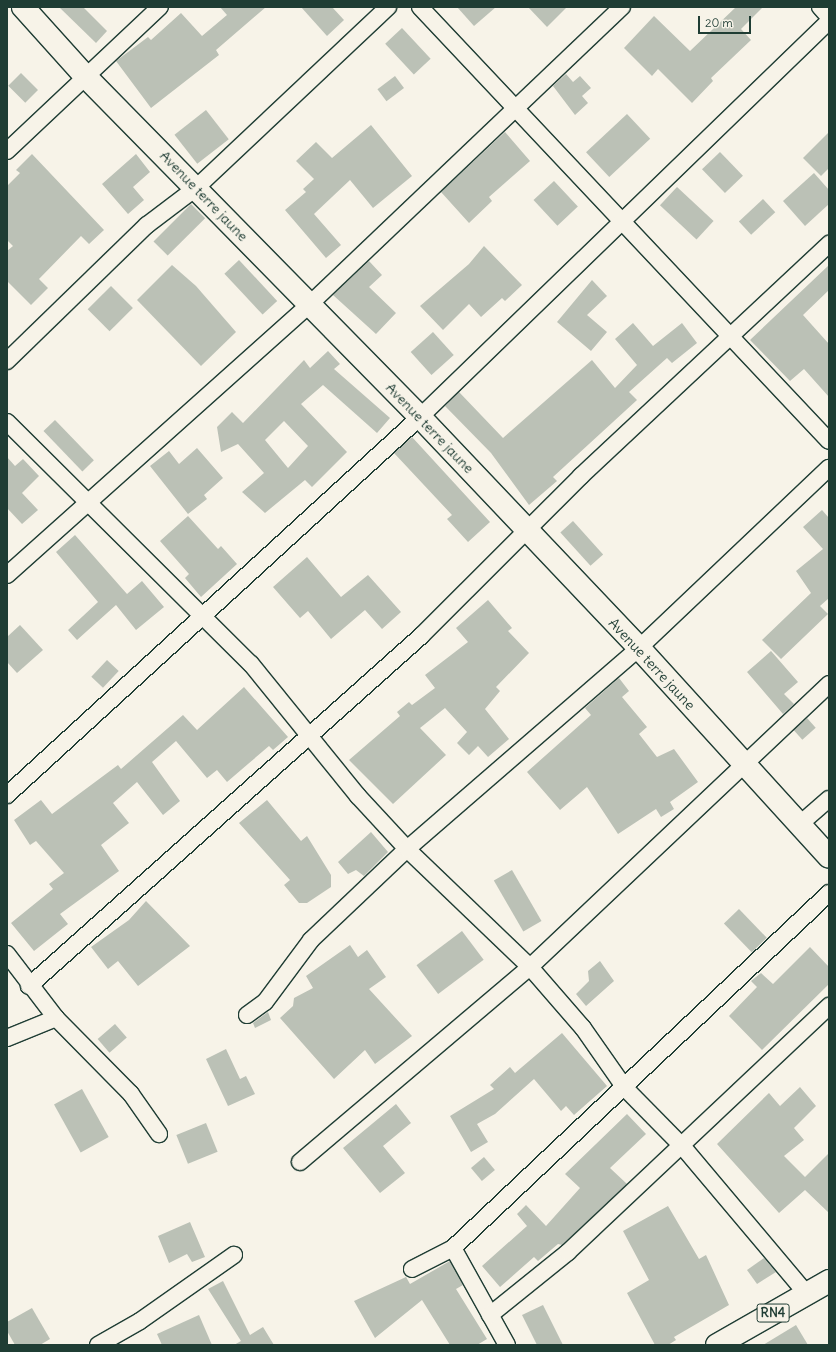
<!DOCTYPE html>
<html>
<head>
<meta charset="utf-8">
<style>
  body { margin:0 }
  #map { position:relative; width:836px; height:1352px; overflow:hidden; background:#f7f3e8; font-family:Delius,sans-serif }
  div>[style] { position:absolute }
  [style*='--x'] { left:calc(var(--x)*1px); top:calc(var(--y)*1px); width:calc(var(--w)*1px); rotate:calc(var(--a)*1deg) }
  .building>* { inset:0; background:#bbc1b6; transform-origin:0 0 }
  .roads { filter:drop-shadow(1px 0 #1f3d34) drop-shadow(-1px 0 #1f3d34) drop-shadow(0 1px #1f3d34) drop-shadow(0 -1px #1f3d34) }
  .street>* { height:16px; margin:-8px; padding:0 8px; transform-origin:8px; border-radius:8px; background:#f7f3e8 }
  .secondary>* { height:22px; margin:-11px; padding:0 11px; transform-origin:11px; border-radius:11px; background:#f7f3e8 }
  .highway>* { height:22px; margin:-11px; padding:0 11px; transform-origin:11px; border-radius:11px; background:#f7f3e8 }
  span { translate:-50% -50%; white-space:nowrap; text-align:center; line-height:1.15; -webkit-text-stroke:4px #f7f3e8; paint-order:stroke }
  .shield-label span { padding:1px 3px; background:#f7f3e8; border:1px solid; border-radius:3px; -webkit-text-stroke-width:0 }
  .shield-label { font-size:13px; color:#1f3d34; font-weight:700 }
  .street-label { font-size:14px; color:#1f3d34 }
  .frame { position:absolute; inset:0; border:8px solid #1f3d34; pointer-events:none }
  .scale { position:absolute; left:698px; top:16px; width:53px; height:18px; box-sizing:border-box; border:2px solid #1f3d34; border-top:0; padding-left:5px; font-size:12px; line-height:14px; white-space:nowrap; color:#1f3d34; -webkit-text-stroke:3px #f7f3e8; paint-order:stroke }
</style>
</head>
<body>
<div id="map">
  <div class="building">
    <i style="clip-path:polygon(59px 7px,83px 7px,107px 31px,96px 43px)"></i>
    <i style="clip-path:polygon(220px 7px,266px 7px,216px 50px,219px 55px,151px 108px,116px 61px,148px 37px,151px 40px,181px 13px,202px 36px,227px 15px)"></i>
    <i style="clip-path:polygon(301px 7px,332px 7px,344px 20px,327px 36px)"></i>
    <i style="clip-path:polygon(457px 7px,496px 7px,474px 26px)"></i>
    <i style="clip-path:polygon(528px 7px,567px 7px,547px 27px)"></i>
    <i style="clip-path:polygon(736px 7px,763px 7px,741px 29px,751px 40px,711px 78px,713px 81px,692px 103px,658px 69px,652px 76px,624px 48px,654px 16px,690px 51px)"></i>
    <i style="left:402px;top:28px;width:42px;height:23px;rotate:47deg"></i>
    <i style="left:21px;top:73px;width:24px;height:18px;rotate:45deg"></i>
    <i style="clip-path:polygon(566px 74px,573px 82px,580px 76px,591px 88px,582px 96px,588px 103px,575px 115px,553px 86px)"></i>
    <i style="left:395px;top:76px;width:15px;height:22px;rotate:53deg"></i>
    <i style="left:206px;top:110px;width:37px;height:40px;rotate:52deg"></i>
    <i style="left:627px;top:114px;width:34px;height:56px;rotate:47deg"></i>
    <i style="clip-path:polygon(371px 125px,412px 176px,373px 208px,350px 180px,314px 214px,341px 245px,326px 258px,285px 210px,306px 192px,303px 189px,314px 179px,296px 161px,316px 142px,332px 158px)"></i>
    <i style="clip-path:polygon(505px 132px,530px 161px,489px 197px,492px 201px,469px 223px,441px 192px)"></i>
    <i style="clip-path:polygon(829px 132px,829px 168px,821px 176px,803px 158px)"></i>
    <i style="left:720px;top:152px;width:33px;height:25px;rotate:46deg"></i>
    <i style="clip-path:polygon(32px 154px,104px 230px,89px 244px,81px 236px,39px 279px,48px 288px,31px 305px,7px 281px,7px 251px,13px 246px,7px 240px,7px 186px,20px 173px,16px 170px)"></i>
    <i style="clip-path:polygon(136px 154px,150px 172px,133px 187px,144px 200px,128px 214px,102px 184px)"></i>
    <i style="clip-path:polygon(814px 173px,829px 190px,829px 204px,805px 226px,783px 201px)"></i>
    <i style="left:554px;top:181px;width:35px;height:28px;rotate:47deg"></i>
    <i style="left:677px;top:187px;width:50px;height:25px;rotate:43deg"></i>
    <i style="left:763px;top:199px;width:18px;height:33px;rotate:47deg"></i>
    <i style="left:191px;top:204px;width:20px;height:53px;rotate:45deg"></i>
    <i style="clip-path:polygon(484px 246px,522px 285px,505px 301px,502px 298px,481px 317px,469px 304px,443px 330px,420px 306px,469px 264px)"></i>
    <i style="left:239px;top:260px;width:56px;height:20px;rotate:47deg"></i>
    <i style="clip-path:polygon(369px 261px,382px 275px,369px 287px,396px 313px,376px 334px,333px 295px)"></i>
    <i style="clip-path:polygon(172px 265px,196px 286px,236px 332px,201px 366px,137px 300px)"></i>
    <i style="clip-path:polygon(829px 265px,829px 290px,803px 315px,829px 344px,829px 397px,804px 369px,790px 381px,750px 340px)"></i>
    <i style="clip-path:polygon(592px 280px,607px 296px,587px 315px,607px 332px,591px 351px,557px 322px)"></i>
    <i style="left:111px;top:286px;width:31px;height:33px;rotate:45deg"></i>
    <i style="clip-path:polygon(633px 323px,653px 346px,682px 323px,697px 343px,672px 363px,667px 358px,629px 392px,637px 400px,553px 477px,557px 481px,529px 505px,491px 453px,445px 406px,459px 392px,503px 438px,592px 360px,615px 388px,637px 365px,615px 339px)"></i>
    <i style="left:433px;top:332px;width:31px;height:30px;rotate:48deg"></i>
    <i style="clip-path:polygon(evenodd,328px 351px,340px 364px,334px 369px,390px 418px,377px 433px,323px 385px,301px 404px,347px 452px,312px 487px,305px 480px,265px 513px,242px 492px,264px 473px,238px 444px,221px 452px,217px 427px,232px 412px,243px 423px,304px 360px,310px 368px,328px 351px,284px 421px,308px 446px,288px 468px,265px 440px,284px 421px)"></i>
    <i style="left:55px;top:420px;width:56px;height:16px;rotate:46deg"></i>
    <i style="clip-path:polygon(412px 437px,490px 522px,468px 542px,447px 519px,452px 515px,394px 453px)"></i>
    <i style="clip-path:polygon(197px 448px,223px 478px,204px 495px,207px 499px,188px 514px,150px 466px,169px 451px,179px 464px)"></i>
    <i style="clip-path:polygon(7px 457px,15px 466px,23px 459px,39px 476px,22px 493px,38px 510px,22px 524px,7px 508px)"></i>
    <i style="clip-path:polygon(822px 510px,829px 518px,829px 598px,820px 606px,828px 614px,781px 659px,762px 640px,811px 593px,796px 571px,823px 549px,803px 527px)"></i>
    <i style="clip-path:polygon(188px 516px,218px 549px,221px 546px,237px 564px,201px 597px,185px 578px,189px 574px,160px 541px)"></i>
    <i style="left:573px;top:521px;width:45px;height:17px;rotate:48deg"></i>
    <i style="clip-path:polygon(75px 535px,127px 594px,142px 581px,164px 607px,136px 630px,116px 605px,77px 640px,68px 630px,98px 602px,56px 552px)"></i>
    <i style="clip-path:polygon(307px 557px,341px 597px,368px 575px,401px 612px,382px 629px,365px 610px,331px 639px,308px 611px,300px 618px,273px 587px)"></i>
    <i style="clip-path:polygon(488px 600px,512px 628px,508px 631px,529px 653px,496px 687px,500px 691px,485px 709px,509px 739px,488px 757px,478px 746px,469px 755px,457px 743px,467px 732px,445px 708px,420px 728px,446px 755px,393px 804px,349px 760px,400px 716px,397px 712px,409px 702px,412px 705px,435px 688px,425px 675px,468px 642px,456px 628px)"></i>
    <i style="clip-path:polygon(20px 625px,43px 650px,17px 673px,7px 662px,7px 637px)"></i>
    <i style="clip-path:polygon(771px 651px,798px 682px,784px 694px,794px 704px,783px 714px,747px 672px)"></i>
    <i style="left:107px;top:660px;width:16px;height:23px;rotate:43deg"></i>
    <i style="clip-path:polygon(619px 678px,629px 691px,622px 697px,647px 727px,639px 734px,657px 757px,674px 749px,698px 782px,670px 802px,674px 809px,661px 817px,656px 809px,618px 834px,587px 787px,560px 810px,527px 772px,591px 715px,585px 708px)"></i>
    <i style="clip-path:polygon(244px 687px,288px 737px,273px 750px,269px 746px,227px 782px,217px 770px,207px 778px,176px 741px,152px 762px,180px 801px,163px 815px,137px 782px,113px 803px,129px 823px,101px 845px,119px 871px,60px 914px,68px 924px,34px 951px,11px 923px,53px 889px,49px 884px,64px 873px,36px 841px,30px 845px,14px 820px,41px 800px,52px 814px,118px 765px,121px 769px,183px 715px,197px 730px)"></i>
    <i style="left:807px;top:718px;width:13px;height:18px;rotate:48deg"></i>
    <i style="clip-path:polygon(267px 800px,301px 841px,307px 836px,331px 875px,331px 887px,307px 903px,299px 903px,284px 885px,290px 880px,239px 823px)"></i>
    <i style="clip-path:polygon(371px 832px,388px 852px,364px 876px,356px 870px,348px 874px,338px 862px)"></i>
    <i style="left:512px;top:870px;width:59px;height:21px;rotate:60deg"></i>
    <i style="clip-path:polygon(146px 901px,190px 946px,138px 986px,118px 961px,108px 969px,91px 947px,129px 920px)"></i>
    <i style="left:739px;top:909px;width:40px;height:21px;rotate:46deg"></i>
    <i style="left:462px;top:931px;width:36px;height:57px;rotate:53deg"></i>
    <i style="clip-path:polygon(350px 945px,358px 957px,367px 950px,386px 977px,369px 989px,412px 1036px,375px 1064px,365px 1050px,334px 1079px,280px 1018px,293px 1006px,294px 998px,313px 988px,306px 976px)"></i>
    <i style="clip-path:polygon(810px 947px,829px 967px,829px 984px,762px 1050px,729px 1016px,757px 987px,751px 981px,761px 973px,773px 984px)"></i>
    <i style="clip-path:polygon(600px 961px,614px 981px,586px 1006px,576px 994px,589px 981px,588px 971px)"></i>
    <i style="clip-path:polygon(268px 1012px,271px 1020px,255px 1028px,253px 1023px)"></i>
    <i style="left:115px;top:1024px;width:18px;height:23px;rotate:49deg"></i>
    <i style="clip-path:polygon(562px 1033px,607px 1086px,574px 1115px,566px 1106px,561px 1111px,534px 1079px,495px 1114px,477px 1124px,488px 1142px,471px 1152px,450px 1116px,494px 1089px,490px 1085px,510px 1067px,515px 1073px)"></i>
    <i style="clip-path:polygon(226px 1049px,240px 1079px,246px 1076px,255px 1094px,228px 1106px,206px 1059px)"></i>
    <i style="clip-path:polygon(800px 1087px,816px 1106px,794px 1128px,804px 1140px,784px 1156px,805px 1177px,829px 1153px,829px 1213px,805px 1190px,779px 1213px,717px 1144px,769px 1093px,780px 1106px)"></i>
    <i style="left:82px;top:1089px;width:55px;height:32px;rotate:61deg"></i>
    <i style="clip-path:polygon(396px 1104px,411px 1123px,383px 1146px,405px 1173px,380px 1193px,343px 1148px)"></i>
    <i style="clip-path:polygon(627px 1114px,646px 1134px,610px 1168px,627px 1184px,562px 1245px,558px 1244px,538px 1261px,534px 1257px,500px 1287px,482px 1266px,527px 1226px,517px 1214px,526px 1205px,546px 1226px,580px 1188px,565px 1174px)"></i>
    <i style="left:206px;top:1123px;width:31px;height:32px;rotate:68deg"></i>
    <i style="left:484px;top:1157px;width:17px;height:17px;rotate:50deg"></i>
    <i style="clip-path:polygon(668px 1206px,699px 1259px,706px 1255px,729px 1305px,674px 1337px,676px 1340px,668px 1345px,655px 1345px,627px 1293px,649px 1280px,623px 1231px)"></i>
    <i style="clip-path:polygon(190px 1222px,205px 1257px,192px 1262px,187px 1254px,169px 1263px,158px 1236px)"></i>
    <i style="clip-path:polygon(764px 1258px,776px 1272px,757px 1284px,747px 1270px)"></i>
    <i style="clip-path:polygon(450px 1261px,463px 1285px,456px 1289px,487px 1339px,477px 1345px,450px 1345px,422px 1300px,375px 1338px,354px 1301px,406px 1277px,410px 1284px)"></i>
    <i style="clip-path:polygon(223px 1281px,250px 1335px,263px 1327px,274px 1345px,234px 1345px,241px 1341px,208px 1289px)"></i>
    <i style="clip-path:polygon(543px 1305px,563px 1345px,537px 1345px,522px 1315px)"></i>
    <i style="clip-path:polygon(32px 1308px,50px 1339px,40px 1345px,15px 1345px,7px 1331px,7px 1322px)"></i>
    <i style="clip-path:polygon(199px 1315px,212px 1345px,162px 1345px,157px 1334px)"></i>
    <i style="clip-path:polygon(796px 1325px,808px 1345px,763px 1345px)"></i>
  </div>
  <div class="roads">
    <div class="street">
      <i style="--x:420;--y:7;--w:596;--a:46.7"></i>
      <i style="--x:820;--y:7;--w:13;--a:48"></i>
      <i style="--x:7;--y:151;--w:210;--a:-43.3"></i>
      <i style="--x:7;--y:361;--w:195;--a:-44.2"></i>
      <i style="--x:147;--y:225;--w:61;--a:-37.1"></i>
      <i style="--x:196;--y:188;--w:264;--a:-43.3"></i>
      <i style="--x:7;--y:422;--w:344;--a:44.8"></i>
      <i style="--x:251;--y:664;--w:170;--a:51"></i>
      <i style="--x:358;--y:796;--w:72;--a:47.2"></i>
      <i style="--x:407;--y:849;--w:170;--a:43.8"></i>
      <i style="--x:530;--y:967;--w:81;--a:49"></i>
      <i style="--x:583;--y:1028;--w:73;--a:55"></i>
      <i style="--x:625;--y:1088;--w:83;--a:45.5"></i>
      <i style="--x:683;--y:1147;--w:192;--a:49.9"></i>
      <i style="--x:7;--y:575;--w:405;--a:-41.8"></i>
      <i style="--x:309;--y:305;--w:432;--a:-43.6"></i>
      <i style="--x:7;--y:795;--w:560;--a:-42.47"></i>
      <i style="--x:420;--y:417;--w:569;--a:-44.07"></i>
      <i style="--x:800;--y:824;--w:38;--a:-41"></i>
      <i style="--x:7;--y:954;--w:81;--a:52.6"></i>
      <i style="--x:56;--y:1018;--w:107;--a:45.4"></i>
      <i style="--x:131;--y:1094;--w:49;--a:55"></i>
      <i style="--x:29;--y:986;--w:526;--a:-41.76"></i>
      <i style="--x:421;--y:636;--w:226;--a:-45"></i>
      <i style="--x:581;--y:476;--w:340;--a:-43.1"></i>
      <i style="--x:247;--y:1015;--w:22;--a:-36"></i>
      <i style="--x:265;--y:1002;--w:77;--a:-53.4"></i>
      <i style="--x:311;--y:940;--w:132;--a:-43.5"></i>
      <i style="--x:407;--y:849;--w:307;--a:-40.9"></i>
      <i style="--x:639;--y:648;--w:262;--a:-43.5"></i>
      <i style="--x:7;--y:1038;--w:53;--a:-22.2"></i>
      <i style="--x:300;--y:1162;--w:302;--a:-40.3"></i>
      <i style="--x:530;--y:967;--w:412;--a:-43.4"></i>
      <i style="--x:453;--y:1248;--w:111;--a:60.9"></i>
      <i style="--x:412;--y:1269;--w:46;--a:-27.1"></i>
      <i style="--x:453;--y:1248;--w:517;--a:-43.35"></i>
      <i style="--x:490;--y:1315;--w:100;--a:-38.9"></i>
      <i style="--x:568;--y:1252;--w:359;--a:-43.3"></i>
      <i style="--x:98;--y:1345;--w:48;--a:-29.7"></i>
      <i style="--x:140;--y:1321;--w:115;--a:-35.1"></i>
    </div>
    <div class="secondary">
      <i style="--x:23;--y:7;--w:94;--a:48"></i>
      <i style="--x:86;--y:77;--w:477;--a:45.5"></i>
      <i style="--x:420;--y:417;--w:318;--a:46.5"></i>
      <i style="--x:639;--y:648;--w:282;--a:47.7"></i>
    </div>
    <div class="highway">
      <i style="--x:717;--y:1345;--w:129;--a:-29.7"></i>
    </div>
  </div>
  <div class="shield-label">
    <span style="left:773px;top:1313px">RN4</span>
  </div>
  <div class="street-label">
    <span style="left:204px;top:196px;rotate:46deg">Avenue terre jaune</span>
    <span style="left:430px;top:428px;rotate:46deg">Avenue terre jaune</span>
    <span style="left:652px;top:664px;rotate:47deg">Avenue terre jaune</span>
  </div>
  <div class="frame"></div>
  <div class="scale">20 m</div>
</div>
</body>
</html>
